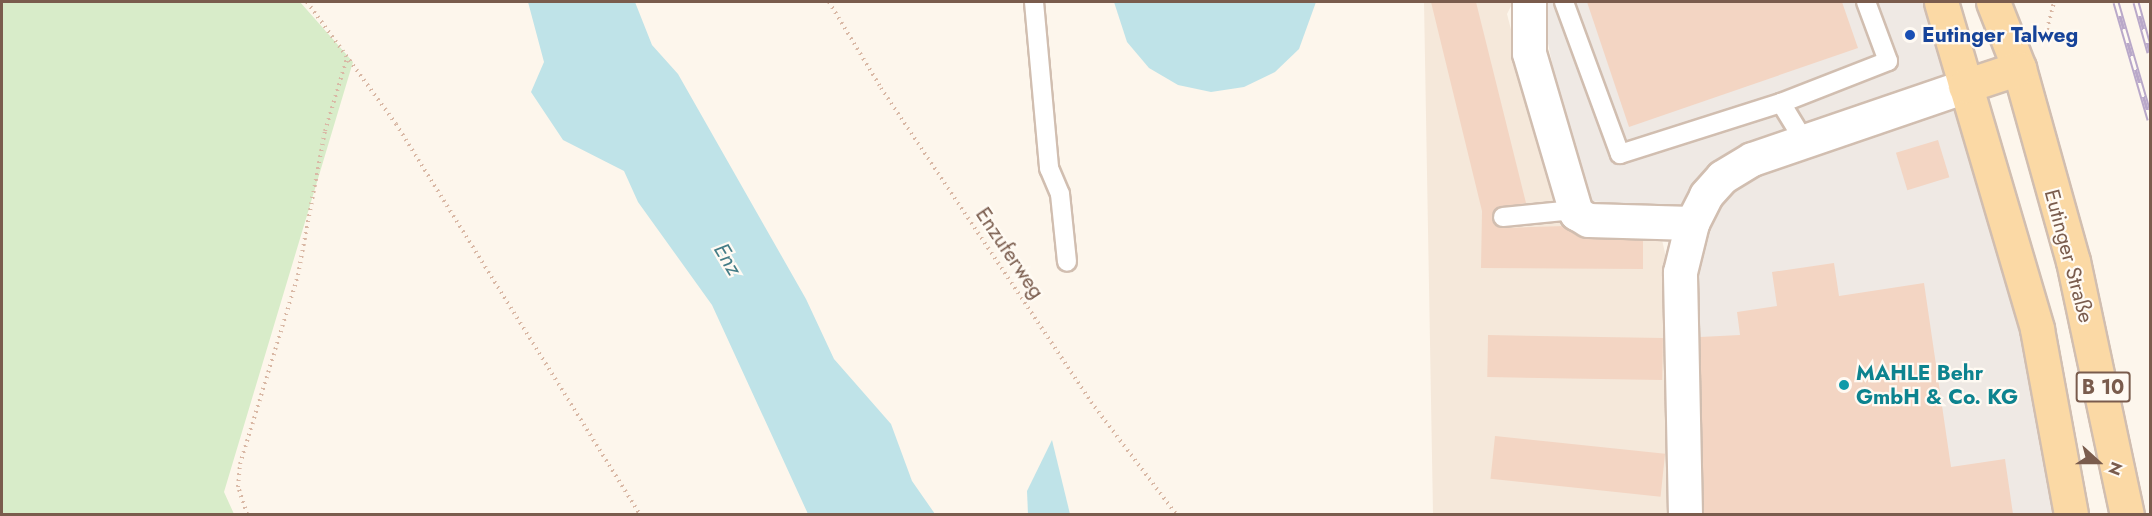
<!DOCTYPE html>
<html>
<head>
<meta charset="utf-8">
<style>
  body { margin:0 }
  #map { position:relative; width:2152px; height:516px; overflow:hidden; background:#fdf6ec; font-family:Jost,sans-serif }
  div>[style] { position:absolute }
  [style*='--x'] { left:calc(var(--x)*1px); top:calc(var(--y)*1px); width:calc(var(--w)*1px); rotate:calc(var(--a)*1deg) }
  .residential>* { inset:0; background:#f5e8da }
  .industrial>* { inset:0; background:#efe9e4 }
  .green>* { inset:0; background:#d8ecc9 }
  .water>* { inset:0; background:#bfe3e8 }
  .building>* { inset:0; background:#f3d5c3; transform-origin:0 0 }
  .path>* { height:4px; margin-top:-2px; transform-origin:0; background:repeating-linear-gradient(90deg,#d9b8a5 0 1.5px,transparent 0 6px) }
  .roads { filter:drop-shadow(2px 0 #d1beb0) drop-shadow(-2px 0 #d1beb0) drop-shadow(0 2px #d1beb0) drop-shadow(0 -2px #d1beb0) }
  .lane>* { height:18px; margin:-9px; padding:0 9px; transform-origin:9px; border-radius:9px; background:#fff }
  .street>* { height:33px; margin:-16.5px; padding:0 16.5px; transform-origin:16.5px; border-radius:16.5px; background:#fff }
  .primary>* { height:33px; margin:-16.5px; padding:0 16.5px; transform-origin:16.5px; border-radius:16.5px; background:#fbd9a5 }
  .rail>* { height:7px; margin-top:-3.5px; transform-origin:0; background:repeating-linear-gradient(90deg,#fffaf3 0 14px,#b9a8c9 0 28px); box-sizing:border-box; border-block:2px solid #b9a8c9 }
  .dots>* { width:16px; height:16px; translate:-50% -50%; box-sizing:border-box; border:3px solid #fffaf3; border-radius:50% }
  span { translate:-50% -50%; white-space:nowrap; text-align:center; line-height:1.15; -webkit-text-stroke:4.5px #fffaf3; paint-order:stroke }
  .shield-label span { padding:2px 4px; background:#fffaf3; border:2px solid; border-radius:4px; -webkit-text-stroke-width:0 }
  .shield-label { font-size:20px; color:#7a5c4d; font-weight:700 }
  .transit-label { font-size:21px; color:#164399; font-weight:700 }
  .left { translate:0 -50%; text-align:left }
  .street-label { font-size:21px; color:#7a5c4d }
  .culture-label { font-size:21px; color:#0d838f; font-weight:700 }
  .water-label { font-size:22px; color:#437c86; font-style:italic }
  .frame { position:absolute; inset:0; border:3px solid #7a5c4d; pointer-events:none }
  .north { position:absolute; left:2068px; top:432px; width:60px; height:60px; -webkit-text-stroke:4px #fffaf3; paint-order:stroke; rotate:111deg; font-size:16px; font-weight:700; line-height:24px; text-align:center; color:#7a5c4d }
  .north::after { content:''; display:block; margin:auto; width:21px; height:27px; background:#7a5c4d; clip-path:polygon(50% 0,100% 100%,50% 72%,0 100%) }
</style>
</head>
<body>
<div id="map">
  <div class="residential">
    <i style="clip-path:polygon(1424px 2px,1513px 2px,1507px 14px,1555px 200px,1658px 222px,1665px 253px,1671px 514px,1433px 514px)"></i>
  </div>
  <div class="industrial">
    <i style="clip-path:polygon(1546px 2px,1923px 2px,1967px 148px,2043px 368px,2065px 514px,1697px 514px,1697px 270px,1683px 209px,1590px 201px,1563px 116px,1544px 24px)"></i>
  </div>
  <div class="green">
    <i style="clip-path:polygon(2px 2px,300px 2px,353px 62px,224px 492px,234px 514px,2px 514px)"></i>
  </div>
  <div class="water">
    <i style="clip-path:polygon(528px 2px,635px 2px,652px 45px,678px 74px,806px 299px,834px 359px,891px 424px,912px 481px,935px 514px,808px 514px,712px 305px,638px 202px,624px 171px,563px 140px,531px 92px,544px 62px)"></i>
    <i style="clip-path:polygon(1114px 2px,1316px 2px,1299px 49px,1275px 72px,1244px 87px,1211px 92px,1178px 85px,1149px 68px,1127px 42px)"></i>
    <i style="clip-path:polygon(1052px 440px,1070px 514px,1028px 514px,1027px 491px)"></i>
  </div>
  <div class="building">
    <i style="clip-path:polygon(1431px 2px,1476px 2px,1526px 203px,1497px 208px,1494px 224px,1504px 228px,1564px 226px,1587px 239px,1643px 240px,1643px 269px,1481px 268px,1482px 211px)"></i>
    <i style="clip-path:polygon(1587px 2px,1842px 2px,1858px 48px,1629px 127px)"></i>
    <i style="left:1938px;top:140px;width:39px;height:44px;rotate:73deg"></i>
    <i style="clip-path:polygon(1834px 263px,1839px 296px,1924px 283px,1951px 467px,2005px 459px,2013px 514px,1704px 514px,1700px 337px,1740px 335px,1737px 312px,1777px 306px,1772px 272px)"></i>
    <i style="left:1488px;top:335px;width:175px;height:42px;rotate:1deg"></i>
    <i style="left:1495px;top:436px;width:171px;height:43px;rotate:6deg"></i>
  </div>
  <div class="path">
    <i style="--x:307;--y:2;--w:151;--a:53.9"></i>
    <i style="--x:396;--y:124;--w:460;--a:58"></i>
    <i style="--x:829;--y:2;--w:100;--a:58.8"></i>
    <i style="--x:881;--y:88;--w:378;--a:56.2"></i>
    <i style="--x:1091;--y:402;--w:141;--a:52.8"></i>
    <i style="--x:2044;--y:41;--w:40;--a:-75.6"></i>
    <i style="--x:247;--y:514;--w:28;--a:-108"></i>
    <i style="--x:238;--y:487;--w:23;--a:-85"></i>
    <i style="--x:240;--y:464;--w:198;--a:-72.9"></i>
    <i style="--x:298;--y:275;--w:147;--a:-79.4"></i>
    <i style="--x:325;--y:131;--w:76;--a:-73.2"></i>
  </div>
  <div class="roads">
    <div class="lane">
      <i style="--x:1034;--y:2;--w:167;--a:84.8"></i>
      <i style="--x:1049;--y:168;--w:28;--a:67"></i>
      <i style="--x:1060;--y:194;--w:68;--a:84.1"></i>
      <i style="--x:1564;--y:2;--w:162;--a:69.8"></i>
      <i style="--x:1620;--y:154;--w:169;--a:-17.6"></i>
      <i style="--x:1781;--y:103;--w:115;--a:-21.4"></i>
      <i style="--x:1888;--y:61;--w:63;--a:-110.4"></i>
      <i style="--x:1781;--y:103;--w:42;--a:58.6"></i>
      <i style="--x:1503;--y:217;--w:71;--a:-5.6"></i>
    </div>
    <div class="street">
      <i style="--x:1529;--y:2;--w:51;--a:90"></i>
      <i style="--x:1529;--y:53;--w:167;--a:73.6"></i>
      <i style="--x:1576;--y:213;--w:14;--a:30"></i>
      <i style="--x:1588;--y:220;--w:104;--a:1.7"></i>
      <i style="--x:1685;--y:514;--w:242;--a:-91.2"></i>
      <i style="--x:1680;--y:272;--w:50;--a:-76.2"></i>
      <i style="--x:1692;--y:223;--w:31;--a:-63"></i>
      <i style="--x:1706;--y:195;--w:24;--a:-48"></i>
      <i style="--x:1722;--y:177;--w:35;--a:-31"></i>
      <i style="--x:1752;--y:159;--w:225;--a:-18.9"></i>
    </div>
    <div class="primary">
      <i style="--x:1941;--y:2;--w:341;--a:73.6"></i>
      <i style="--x:2037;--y:329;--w:188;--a:79.6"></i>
      <i style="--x:1993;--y:2;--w:71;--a:68.5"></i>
      <i style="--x:2019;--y:68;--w:200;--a:74.4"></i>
      <i style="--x:2073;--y:261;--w:259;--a:78"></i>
      <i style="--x:1965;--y:86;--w:57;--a:-18.4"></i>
    </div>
  </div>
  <div class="rail">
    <i style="--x:2116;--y:2;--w:122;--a:73.8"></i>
    <i style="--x:2136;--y:2;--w:52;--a:74.4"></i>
  </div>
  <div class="dots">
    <i style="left:1910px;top:35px;background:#1a4fb4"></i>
    <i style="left:1844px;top:385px;background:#0f9aa8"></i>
  </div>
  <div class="shield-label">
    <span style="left:2103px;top:387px">B 10</span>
  </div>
  <div class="transit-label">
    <span class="left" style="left:1922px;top:35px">Eutinger Talweg</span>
  </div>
  <div class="street-label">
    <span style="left:1010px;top:253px;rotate:56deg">Enzuferweg</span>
    <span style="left:2069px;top:256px;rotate:75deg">Eutinger Straße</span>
  </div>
  <div class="culture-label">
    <span class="left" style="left:1856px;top:385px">MAHLE Behr<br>GmbH &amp; Co. KG</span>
  </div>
  <div class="water-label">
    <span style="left:728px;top:259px;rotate:59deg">Enz</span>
  </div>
  <div class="frame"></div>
  <div class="north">N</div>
</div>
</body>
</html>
